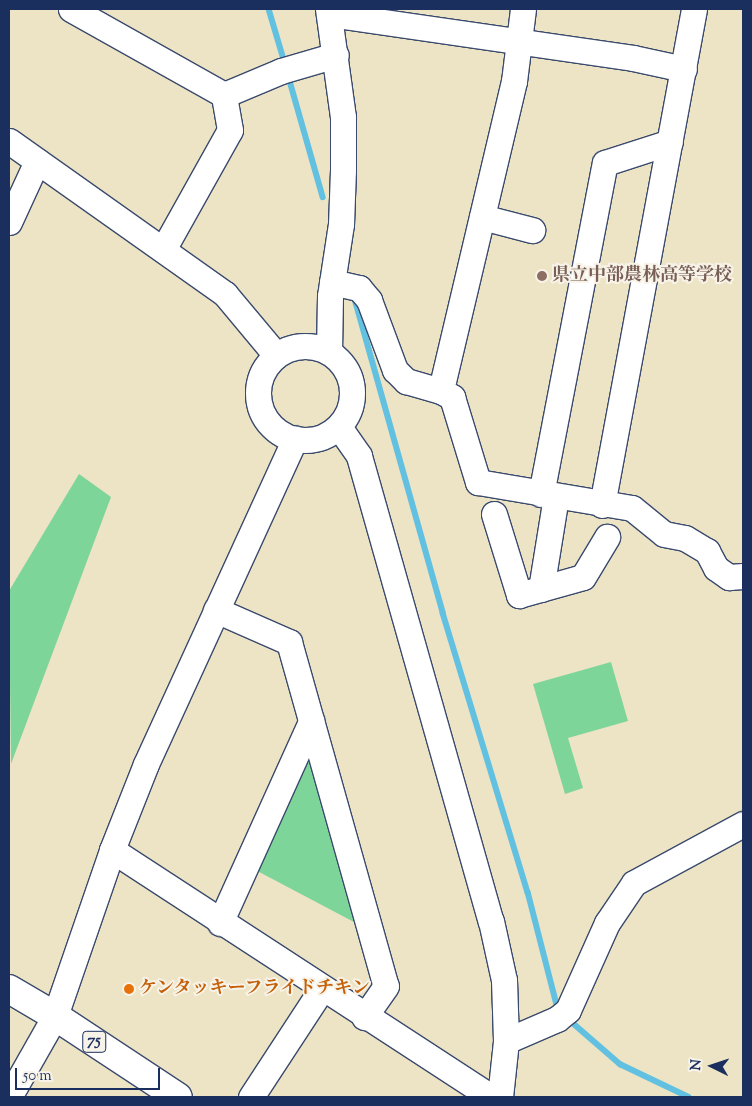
<!DOCTYPE html>
<html>
<head>
<meta charset="utf-8">
<style>
  body { margin:0 }
  #map { position:relative; width:752px; height:1106px; overflow:hidden; background:#ede3c5; font-family:"Sorts Mill Goudy","Noto Serif JP",serif }
  div>[style] { position:absolute }
  [style*='--x'] { left:calc(var(--x)*1px); top:calc(var(--y)*1px); width:calc(var(--w)*1px); rotate:calc(var(--a)*1deg) }
  .green>* { inset:0; background:#7ed599 }
  .stream>* { height:5.5px; margin:-2.75px; padding:0 2.75px; transform-origin:2.75px; border-radius:2.75px; background:#62c1e1 }
  .roads { filter:drop-shadow(1px 0 #3a4a6d) drop-shadow(-1px 0 #3a4a6d) drop-shadow(0 1px #3a4a6d) drop-shadow(0 -1px #3a4a6d) }
  .minor>* { height:25px; margin:-12.5px; padding:0 12.5px; transform-origin:12.5px; border-radius:12.5px; background:#fff }
  .minor>.ring { margin:-12.5px; padding:0; box-sizing:content-box; background:none; border:25px solid #fff; border-radius:50% }
  .major>* { height:28px; margin:-14px; padding:0 14px; transform-origin:14px; border-radius:14px; background:#fff }
  .dots>* { width:14px; height:14px; translate:-50% -50%; box-sizing:border-box; border:2px solid #f7f3e8; border-radius:50% }
  span { translate:-50% -50%; white-space:nowrap; text-align:center; line-height:1.15; -webkit-text-stroke:4px #f7f3e8; paint-order:stroke }
  .shield-label span { padding:1px 4px; background:#f7f3e8; border:1px solid; border-radius:4px; -webkit-text-stroke-width:0 }
  .shield-label { font-size:16px; color:#1b2f5e; font-weight:700 }
  .education-label { font-size:18px; color:#785e54; font-weight:700 }
  .left { translate:0 -50%; text-align:left }
  .food-label { font-size:18px; color:#c56008; font-weight:700 }
  .frame { position:absolute; inset:0; border:10px solid #1b2f5e; pointer-events:none }
  .north { position:absolute; left:687px; top:1041px; width:50px; height:50px; -webkit-text-stroke:4px #f7f3e8; paint-order:stroke; rotate:274deg; font-size:14px; font-weight:700; line-height:20px; text-align:center; color:#1b2f5e }
  .north::after { content:''; display:block; margin:auto; width:18px; height:22px; background:#1b2f5e; clip-path:polygon(50% 0,100% 100%,50% 72%,0 100%) }
  .scale { position:absolute; left:15px; top:1068px; width:145px; height:22px; box-sizing:border-box; border:2px solid #1b2f5e; border-top:0; padding-left:6px; font-size:15px; line-height:18px; white-space:nowrap; color:#1b2f5e; -webkit-text-stroke:4px #f7f3e8; paint-order:stroke }
</style>
</head>
<body>
<div id="map">
  <div class="green">
    <i style="clip-path:polygon(79px 474px,111px 497px,11px 764px,9px 591px)"></i>
    <i style="clip-path:polygon(611px 662px,628px 721px,568px 738px,583px 788px,565px 794px,533px 684px)"></i>
    <i style="clip-path:polygon(311px 721px,371px 931px,246px 865px)"></i>
  </div>
  <div class="stream">
    <i style="--x:269;--y:9;--w:56;--a:73.5"></i>
    <i style="--x:288;--y:74;--w:128;--a:74.1"></i>
    <i style="--x:355;--y:299;--w:326;--a:74.3"></i>
    <i style="--x:443;--y:613;--w:292;--a:73.1"></i>
    <i style="--x:528;--y:892;--w:121;--a:75.6"></i>
    <i style="--x:566;--y:1017;--w:72;--a:41"></i>
    <i style="--x:620;--y:1064;--w:76;--a:25.6"></i>
  </div>
  <div class="roads">
    <div class="minor">
      <i style="--x:71;--y:9;--w:176;--a:29.3"></i>
      <i style="--x:224;--y:95;--w:62;--a:-22.8"></i>
      <i style="--x:281;--y:71;--w:57;--a:-16.2"></i>
      <i style="--x:328;--y:9;--w:109;--a:82.1"></i>
      <i style="--x:343;--y:117;--w:53;--a:90"></i>
      <i style="--x:343;--y:170;--w:54;--a:92.1"></i>
      <i style="--x:341;--y:224;--w:73;--a:98.7"></i>
      <i style="--x:330;--y:296;--w:55;--a:91"></i>
      <i style="--x:523;--y:9;--w:73;--a:97.1"></i>
      <i style="--x:514;--y:81;--w:318;--a:103.3"></i>
      <i style="--x:441;--y:391;--w:13;--a:29"></i>
      <i style="--x:452;--y:397;--w:89;--a:73"></i>
      <i style="--x:478;--y:482;--w:156;--a:9.6"></i>
      <i style="--x:632;--y:508;--w:41;--a:39.1"></i>
      <i style="--x:664;--y:534;--w:21;--a:11"></i>
      <i style="--x:685;--y:538;--w:26;--a:31"></i>
      <i style="--x:707;--y:551;--w:19;--a:62"></i>
      <i style="--x:716;--y:568;--w:16;--a:35"></i>
      <i style="--x:729;--y:577;--w:14;--a:-4"></i>
      <i style="--x:329;--y:14;--w:307;--a:8.2"></i>
      <i style="--x:633;--y:58;--w:52;--a:12.2"></i>
      <i style="--x:9;--y:141;--w:265;--a:35.3"></i>
      <i style="--x:225;--y:294;--w:80;--a:50.1"></i>
      <i style="--x:482;--y:217;--w:52;--a:14.6"></i>
      <i style="--x:9;--y:222;--w:67;--a:-65.3"></i>
      <i style="--x:164;--y:248;--w:135;--a:-60.8"></i>
      <i style="--x:230;--y:130;--w:36;--a:-100"></i>
      <i style="--x:332;--y:282;--w:28;--a:13"></i>
      <i style="--x:359;--y:288;--w:16;--a:50"></i>
      <i style="--x:369;--y:300;--w:75;--a:69.6"></i>
      <i style="--x:395;--y:370;--w:16;--a:45"></i>
      <i style="--x:406;--y:381;--w:36;--a:16"></i>
      <i class="ring" style="left:258px;top:346px;width:69px;height:69px"></i>
      <i style="--x:339;--y:427;--w:35;--a:55"></i>
      <i style="--x:359;--y:456;--w:483;--a:74.2"></i>
      <i style="--x:491;--y:921;--w:60;--a:77.6"></i>
      <i style="--x:504;--y:980;--w:61;--a:88.1"></i>
      <i style="--x:506;--y:1041;--w:56;--a:96.1"></i>
      <i style="--x:541;--y:494;--w:337;--a:-79.1"></i>
      <i style="--x:605;--y:163;--w:68;--a:-17.9"></i>
      <i style="--x:602;--y:505;--w:504;--a:-79.49"></i>
      <i style="--x:494;--y:514;--w:85;--a:72.8"></i>
      <i style="--x:519;--y:595;--w:66;--a:-15.7"></i>
      <i style="--x:583;--y:577;--w:47;--a:-59"></i>
      <i style="--x:541;--y:589;--w:94;--a:-80.8"></i>
      <i style="--x:216;--y:610;--w:80;--a:23.7"></i>
      <i style="--x:289;--y:642;--w:357;--a:74.3"></i>
      <i style="--x:386;--y:986;--w:38;--a:125"></i>
      <i style="--x:112;--y:850;--w:452;--a:33.1"></i>
      <i style="--x:220;--y:923;--w:222;--a:-65.7"></i>
      <i style="--x:506;--y:1041;--w:56;--a:-23.3"></i>
      <i style="--x:557;--y:1019;--w:14;--a:-39"></i>
      <i style="--x:568;--y:1010;--w:95;--a:-65.9"></i>
      <i style="--x:607;--y:923;--w:48;--a:-56"></i>
      <i style="--x:634;--y:883;--w:124;--a:-28.4"></i>
      <i style="--x:9;--y:1097;--w:93;--a:-60.4"></i>
      <i style="--x:55;--y:1016;--w:176;--a:-71"></i>
      <i style="--x:112;--y:850;--w:92;--a:-68.4"></i>
      <i style="--x:146;--y:764;--w:358;--a:-65.4"></i>
      <i style="--x:251;--y:1097;--w:128;--a:-56.8"></i>
    </div>
    <div class="major">
      <i style="--x:9;--y:989;--w:53;--a:30.4"></i>
      <i style="--x:55;--y:1016;--w:147;--a:33.4"></i>
    </div>
  </div>
  <div class="dots">
    <i style="left:542px;top:276px;background:#8d6e63"></i>
    <i style="left:129px;top:989px;background:#e8710a"></i>
  </div>
  <div class="shield-label">
    <span style="left:94px;top:1042px">75</span>
  </div>
  <div class="education-label">
    <span class="left" style="left:552px;top:276px">県立中部農林高等学校</span>
  </div>
  <div class="food-label">
    <span class="left" style="left:139px;top:989px">ケンタッキーフライドチキン</span>
  </div>
  <div class="frame"></div>
  <div class="north">N</div>
  <div class="scale">50 m</div>
</div>
</body>
</html>
